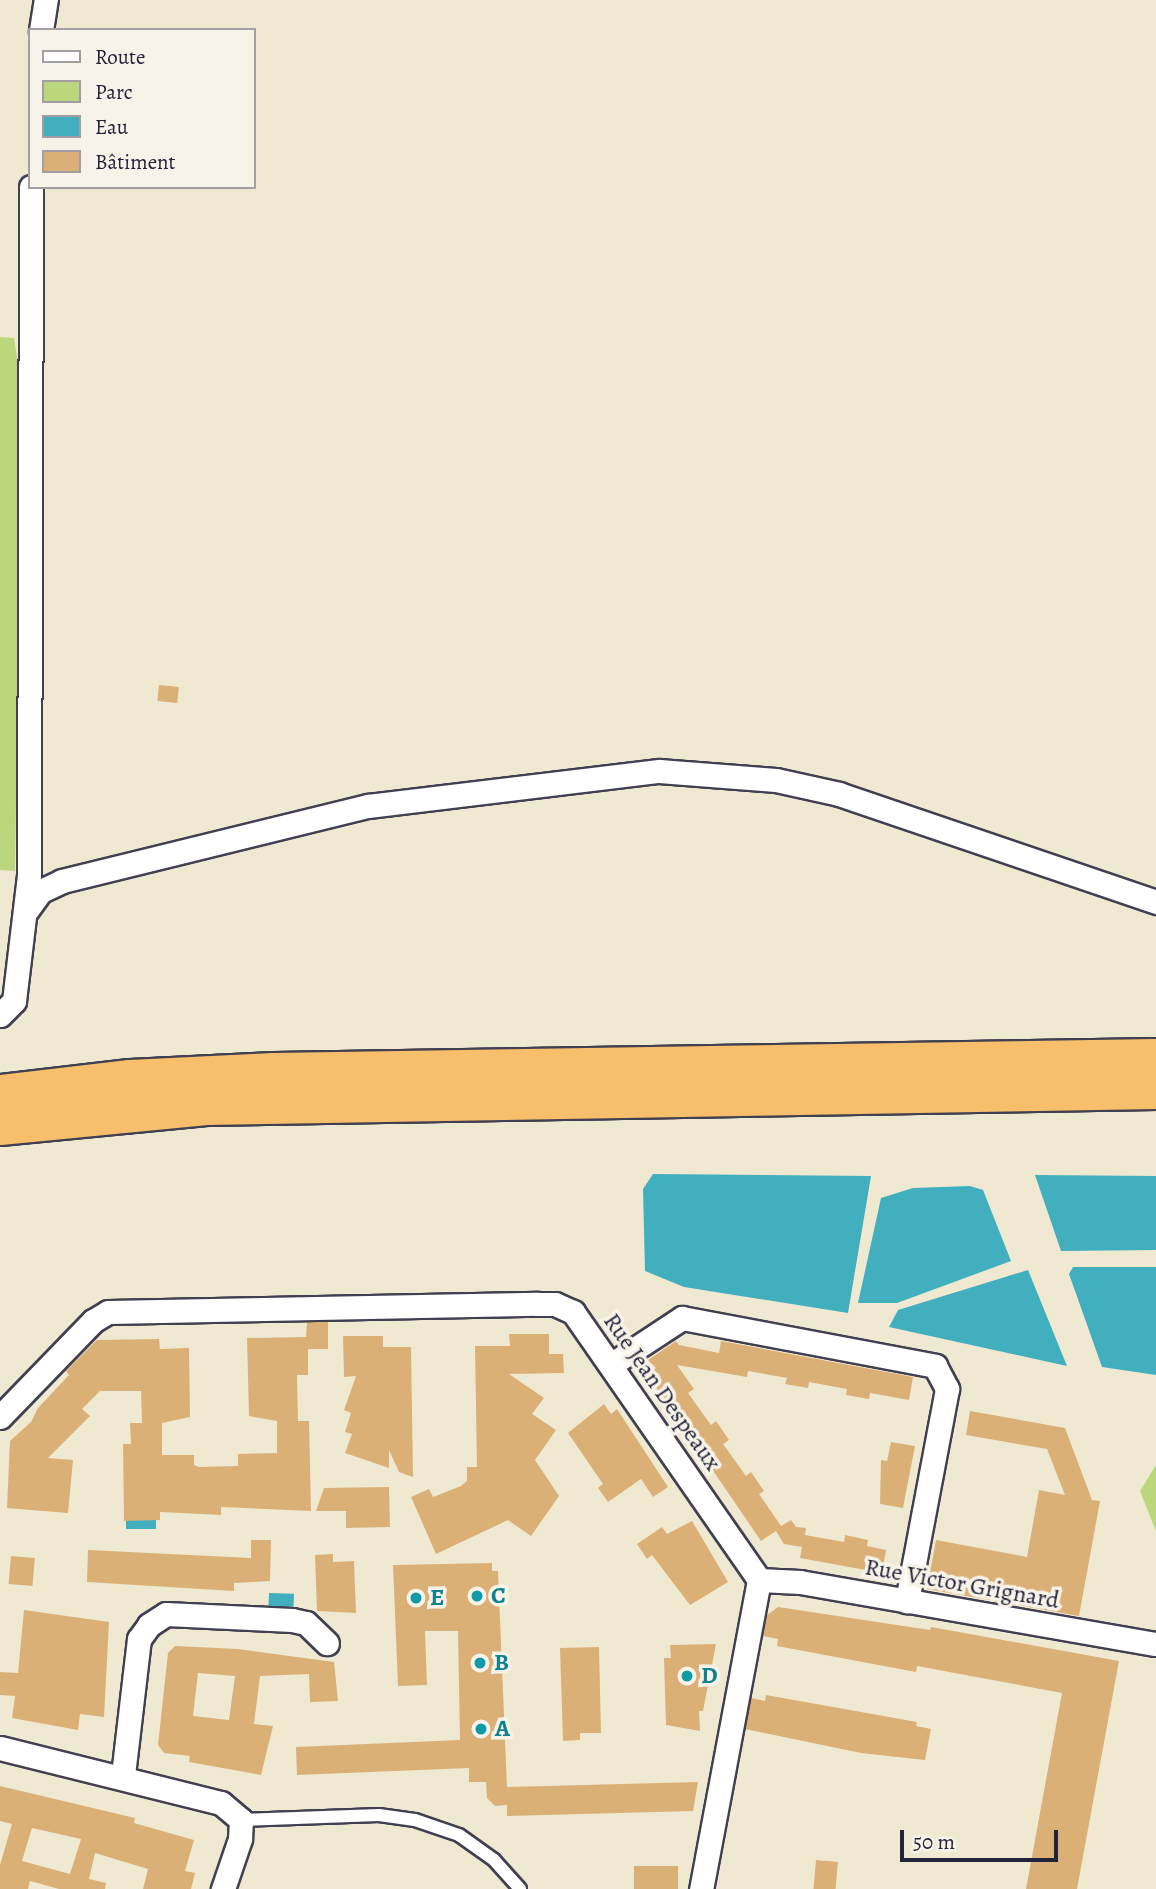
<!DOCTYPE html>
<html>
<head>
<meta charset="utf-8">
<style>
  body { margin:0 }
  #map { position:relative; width:1156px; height:1889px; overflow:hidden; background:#f0e9d2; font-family:Alegreya,serif }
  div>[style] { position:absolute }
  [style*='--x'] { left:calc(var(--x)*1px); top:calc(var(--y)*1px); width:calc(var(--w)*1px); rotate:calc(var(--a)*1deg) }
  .green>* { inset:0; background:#bbd77d }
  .water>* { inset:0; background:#41afbe; transform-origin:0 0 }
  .building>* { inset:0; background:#dbb077; transform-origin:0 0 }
  .roads { filter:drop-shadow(2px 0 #414052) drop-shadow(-2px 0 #414052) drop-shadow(0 2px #414052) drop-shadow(0 -2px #414052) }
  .service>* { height:12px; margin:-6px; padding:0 6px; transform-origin:6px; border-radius:6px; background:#fff }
  .minor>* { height:23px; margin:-11.5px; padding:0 11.5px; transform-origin:11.5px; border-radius:11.5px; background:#fff }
  .trunk>* { height:38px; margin:-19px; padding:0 19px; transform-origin:19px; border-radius:19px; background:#f7bf6c }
  .dots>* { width:19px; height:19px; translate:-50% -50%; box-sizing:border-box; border:4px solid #f7f3e8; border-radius:50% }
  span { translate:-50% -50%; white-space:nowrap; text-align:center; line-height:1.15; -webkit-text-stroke:7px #f7f3e8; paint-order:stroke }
  .street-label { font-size:24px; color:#22223b }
  .culture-label { font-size:24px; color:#0d838f; font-weight:700 }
  .left { translate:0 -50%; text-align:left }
  .legend { position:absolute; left:28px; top:28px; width:228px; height:161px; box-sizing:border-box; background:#f7f3e8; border:2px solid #a29fa3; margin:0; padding:9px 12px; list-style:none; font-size:21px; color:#22223b }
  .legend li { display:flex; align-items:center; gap:14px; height:35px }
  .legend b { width:35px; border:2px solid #a29fa3 }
  .scale { position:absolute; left:900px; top:1830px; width:158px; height:32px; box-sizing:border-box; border:4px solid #22223b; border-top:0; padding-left:9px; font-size:21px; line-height:24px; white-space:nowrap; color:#22223b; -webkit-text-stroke:5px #f7f3e8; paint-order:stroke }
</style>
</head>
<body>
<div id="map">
  <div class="green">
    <i style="clip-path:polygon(0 337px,14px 338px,22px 387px,15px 871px,0 870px)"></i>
    <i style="clip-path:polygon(1156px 1465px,1156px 1531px,1140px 1491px)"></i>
  </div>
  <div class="water">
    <i style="clip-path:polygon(653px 1174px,871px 1176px,848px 1313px,684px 1287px,645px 1271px,643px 1189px)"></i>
    <i style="clip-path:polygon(1035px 1175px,1156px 1176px,1156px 1250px,1061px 1251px)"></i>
    <i style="clip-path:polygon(970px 1186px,983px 1190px,1011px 1261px,897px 1303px,858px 1303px,881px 1198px,913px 1188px)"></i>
    <i style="clip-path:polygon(1073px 1267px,1156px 1267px,1156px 1375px,1102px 1367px,1069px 1274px)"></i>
    <i style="clip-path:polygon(1028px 1270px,1067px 1366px,889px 1327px,898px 1310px)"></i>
    <i style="left:156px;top:1518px;width:11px;height:30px;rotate:90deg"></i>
    <i style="left:269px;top:1593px;width:25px;height:13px;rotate:2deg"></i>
  </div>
  <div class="building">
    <i style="left:159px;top:685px;width:20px;height:16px;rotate:6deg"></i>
    <i style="clip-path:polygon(307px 1322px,328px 1322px,328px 1349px,308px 1349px,308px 1375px,297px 1375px,298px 1421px,309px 1421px,311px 1511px,221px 1507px,221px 1515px,160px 1512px,160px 1520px,124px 1521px,123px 1444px,131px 1444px,130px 1423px,142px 1423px,141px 1391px,100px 1391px,82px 1409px,90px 1416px,48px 1458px,73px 1460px,68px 1513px,7px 1508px,10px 1441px,31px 1422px,38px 1408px,69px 1375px,66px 1371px,97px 1340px,159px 1339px,160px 1349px,189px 1348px,190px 1417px,162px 1423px,162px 1455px,194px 1455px,194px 1465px,199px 1467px,238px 1466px,238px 1454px,277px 1453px,277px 1421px,249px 1416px,247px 1338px,306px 1337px)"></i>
    <i style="clip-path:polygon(509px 1334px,549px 1334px,549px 1354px,563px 1354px,564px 1373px,509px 1374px,544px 1398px,532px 1414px,556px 1430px,535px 1460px,559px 1496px,531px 1536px,508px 1520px,436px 1554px,411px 1497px,429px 1489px,433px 1497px,461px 1486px,467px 1481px,467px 1467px,477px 1467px,475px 1346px,510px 1346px)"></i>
    <i style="clip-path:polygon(343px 1336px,383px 1336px,383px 1347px,411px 1347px,413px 1477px,399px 1472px,389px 1450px,389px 1468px,345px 1453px,352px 1434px,345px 1432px,351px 1413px,344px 1410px,356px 1376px,344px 1377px)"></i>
    <i style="clip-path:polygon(676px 1341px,679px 1345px,719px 1353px,721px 1341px,913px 1377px,909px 1400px,870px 1393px,869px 1399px,846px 1395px,847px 1389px,809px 1382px,808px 1388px,785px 1384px,787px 1378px,748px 1371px,747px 1377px,677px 1365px,694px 1389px,688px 1393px,711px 1425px,716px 1421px,729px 1440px,723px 1444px,746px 1476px,751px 1472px,764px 1491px,759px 1494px,781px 1526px,791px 1520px,796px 1527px,806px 1528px,805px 1535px,844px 1542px,845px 1535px,868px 1540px,867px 1546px,886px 1550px,882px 1573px,800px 1558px,802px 1547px,784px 1544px,776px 1531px,761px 1541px,647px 1374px,656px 1368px,648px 1360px)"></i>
    <i style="clip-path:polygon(604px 1404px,611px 1414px,617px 1409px,668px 1487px,653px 1497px,641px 1479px,608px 1502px,598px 1488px,603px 1484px,568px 1433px)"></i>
    <i style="clip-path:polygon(970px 1411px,1065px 1428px,1092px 1500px,1100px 1501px,1079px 1616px,927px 1589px,936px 1540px,1027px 1557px,1039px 1490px,1065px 1495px,1047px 1449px,966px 1435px)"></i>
    <i style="clip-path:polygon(891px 1442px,915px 1446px,903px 1508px,880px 1504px,881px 1460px,887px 1461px)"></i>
    <i style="clip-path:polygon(389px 1487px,390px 1527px,346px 1528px,346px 1511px,316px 1511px,324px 1488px)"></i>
    <i style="clip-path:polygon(692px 1521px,728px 1582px,690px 1605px,652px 1555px,647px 1559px,637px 1544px,662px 1527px,667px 1534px)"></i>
    <i style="clip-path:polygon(251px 1540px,271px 1540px,270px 1581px,234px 1583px,234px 1591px,87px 1582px,88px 1550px,251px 1558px)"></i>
    <i style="clip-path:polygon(333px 1554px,333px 1562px,354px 1561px,356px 1613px,317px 1611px,315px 1555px)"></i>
    <i style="left:11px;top:1556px;width:24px;height:28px;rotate:5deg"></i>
    <i style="clip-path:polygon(492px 1563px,492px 1571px,498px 1571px,507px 1787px,698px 1782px,693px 1811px,507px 1816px,507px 1805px,495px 1806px,487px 1798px,486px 1782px,469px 1782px,469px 1768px,297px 1775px,296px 1747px,460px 1740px,458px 1631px,425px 1631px,427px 1685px,398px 1686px,393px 1565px)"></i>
    <i style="clip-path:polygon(778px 1607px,930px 1630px,931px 1627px,1119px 1661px,1077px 1889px,1026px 1889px,1062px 1693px,917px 1666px,916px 1672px,777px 1646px,778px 1639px,763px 1636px,767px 1615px)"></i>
    <i style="clip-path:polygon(24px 1610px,109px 1622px,104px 1717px,80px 1714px,78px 1730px,12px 1718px,15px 1696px,0 1695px,0 1672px,18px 1673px)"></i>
    <i style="clip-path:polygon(716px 1644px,703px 1711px,699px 1711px,700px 1731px,666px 1725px,664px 1658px,671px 1658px,670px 1645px)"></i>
    <i style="clip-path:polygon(evenodd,175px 1646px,238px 1649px,334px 1662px,338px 1701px,310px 1702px,309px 1674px,260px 1676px,254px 1724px,273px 1726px,261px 1775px,189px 1762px,190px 1756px,164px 1753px,158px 1745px,168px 1653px,175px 1646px,198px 1673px,235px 1676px,229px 1720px,193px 1716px,198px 1673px)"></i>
    <i style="clip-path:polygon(599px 1647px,601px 1733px,580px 1733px,580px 1740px,563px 1741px,560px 1648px)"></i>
    <i style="clip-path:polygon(766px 1695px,917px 1722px,916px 1726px,931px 1729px,925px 1760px,861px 1753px,745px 1729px,751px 1698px,765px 1701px)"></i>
    <i style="clip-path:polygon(evenodd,0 1786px,135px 1818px,134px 1823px,194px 1840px,185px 1871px,195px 1873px,191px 1889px,143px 1889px,148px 1869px,95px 1853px,89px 1879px,106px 1883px,105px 1889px,59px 1889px,30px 1881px,28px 1889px,0 1889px,0 1865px,12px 1824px,0 1821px,0 1786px,32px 1828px,81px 1839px,70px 1874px,22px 1861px,32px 1828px)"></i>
    <i style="left:816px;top:1860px;width:22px;height:29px;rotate:5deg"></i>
    <i style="left:678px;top:1866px;width:23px;height:44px;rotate:90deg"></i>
  </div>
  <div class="roads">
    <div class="service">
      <i style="--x:241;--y:1820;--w:138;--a:-2.1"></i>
      <i style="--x:379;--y:1815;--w:36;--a:8"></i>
      <i style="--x:415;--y:1820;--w:46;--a:18.8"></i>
      <i style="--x:459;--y:1835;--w:43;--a:35.5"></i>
      <i style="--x:494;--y:1860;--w:39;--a:48"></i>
    </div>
    <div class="minor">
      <i style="--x:41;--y:30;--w:30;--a:-81"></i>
      <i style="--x:27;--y:910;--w:24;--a:-54"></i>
      <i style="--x:41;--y:891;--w:23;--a:-25"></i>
      <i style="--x:62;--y:881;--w:315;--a:-13.8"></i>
      <i style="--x:368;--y:806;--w:293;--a:-6.9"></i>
      <i style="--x:659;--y:771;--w:117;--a:4.4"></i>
      <i style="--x:776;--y:780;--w:65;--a:12.5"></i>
      <i style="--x:839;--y:794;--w:335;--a:18.8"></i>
      <i style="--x:0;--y:1015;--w:20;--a:-45"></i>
      <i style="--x:14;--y:1001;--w:127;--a:-83.2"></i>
      <i style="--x:29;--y:875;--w:688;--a:-89.83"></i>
      <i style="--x:612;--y:1364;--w:84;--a:-33.3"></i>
      <i style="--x:682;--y:1318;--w:258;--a:10.7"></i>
      <i style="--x:935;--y:1366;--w:26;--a:62"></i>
      <i style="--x:947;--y:1389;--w:216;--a:100.7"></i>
      <i style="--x:0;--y:1417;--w:134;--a:-45.9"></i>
      <i style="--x:93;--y:1321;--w:17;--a:-31"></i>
      <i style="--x:108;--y:1312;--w:430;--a:-1.1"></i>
      <i style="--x:538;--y:1304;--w:17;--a:0"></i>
      <i style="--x:555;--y:1304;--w:20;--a:24"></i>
      <i style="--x:573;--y:1312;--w:326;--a:55.2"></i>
      <i style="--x:759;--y:1580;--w:314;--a:100.6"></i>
      <i style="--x:759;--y:1580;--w:41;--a:2.8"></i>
      <i style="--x:800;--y:1582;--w:361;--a:9.9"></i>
      <i style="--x:0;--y:1748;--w:228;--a:14"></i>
      <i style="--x:221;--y:1803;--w:26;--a:40"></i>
      <i style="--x:241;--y:1820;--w:19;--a:93"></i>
      <i style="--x:240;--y:1839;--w:53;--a:108.8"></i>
      <i style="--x:123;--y:1775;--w:137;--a:-83.3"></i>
      <i style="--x:139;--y:1639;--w:17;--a:-54"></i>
      <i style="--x:149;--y:1625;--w:20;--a:-33"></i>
      <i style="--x:166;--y:1614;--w:126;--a:2.7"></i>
      <i style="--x:292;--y:1620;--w:14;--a:12"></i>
      <i style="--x:306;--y:1623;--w:29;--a:44"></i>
    </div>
    <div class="trunk">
      <i style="--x:0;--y:1094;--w:131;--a:-6.6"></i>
      <i style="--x:130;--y:1079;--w:144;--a:-2.8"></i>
      <i style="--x:274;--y:1072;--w:882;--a:-0.91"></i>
      <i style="--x:0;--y:1126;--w:207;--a:-5.5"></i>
      <i style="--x:206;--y:1106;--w:950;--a:-0.96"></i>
    </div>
  </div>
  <div class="dots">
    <i style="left:477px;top:1596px;background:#0f9aa8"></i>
    <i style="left:416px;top:1598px;background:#0f9aa8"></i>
    <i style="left:480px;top:1663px;background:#0f9aa8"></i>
    <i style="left:687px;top:1676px;background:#0f9aa8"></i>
    <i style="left:481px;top:1729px;background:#0f9aa8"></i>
  </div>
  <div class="street-label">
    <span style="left:662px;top:1392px;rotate:55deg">Rue Jean Despeaux</span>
    <span style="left:962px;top:1584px;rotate:10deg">Rue Victor Grignard</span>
  </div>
  <div class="culture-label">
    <span class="left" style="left:491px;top:1596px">C</span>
    <span class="left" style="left:430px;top:1598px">E</span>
    <span class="left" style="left:494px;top:1663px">B</span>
    <span class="left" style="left:701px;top:1676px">D</span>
    <span class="left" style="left:495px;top:1729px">A</span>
  </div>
  <ul class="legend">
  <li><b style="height:9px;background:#fff"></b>Route</li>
  <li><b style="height:19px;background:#bbd77d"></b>Parc</li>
  <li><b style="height:19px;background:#41afbe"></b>Eau</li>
  <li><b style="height:19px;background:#dbb077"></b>Bâtiment</li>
  </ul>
  <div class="scale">50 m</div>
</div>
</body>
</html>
